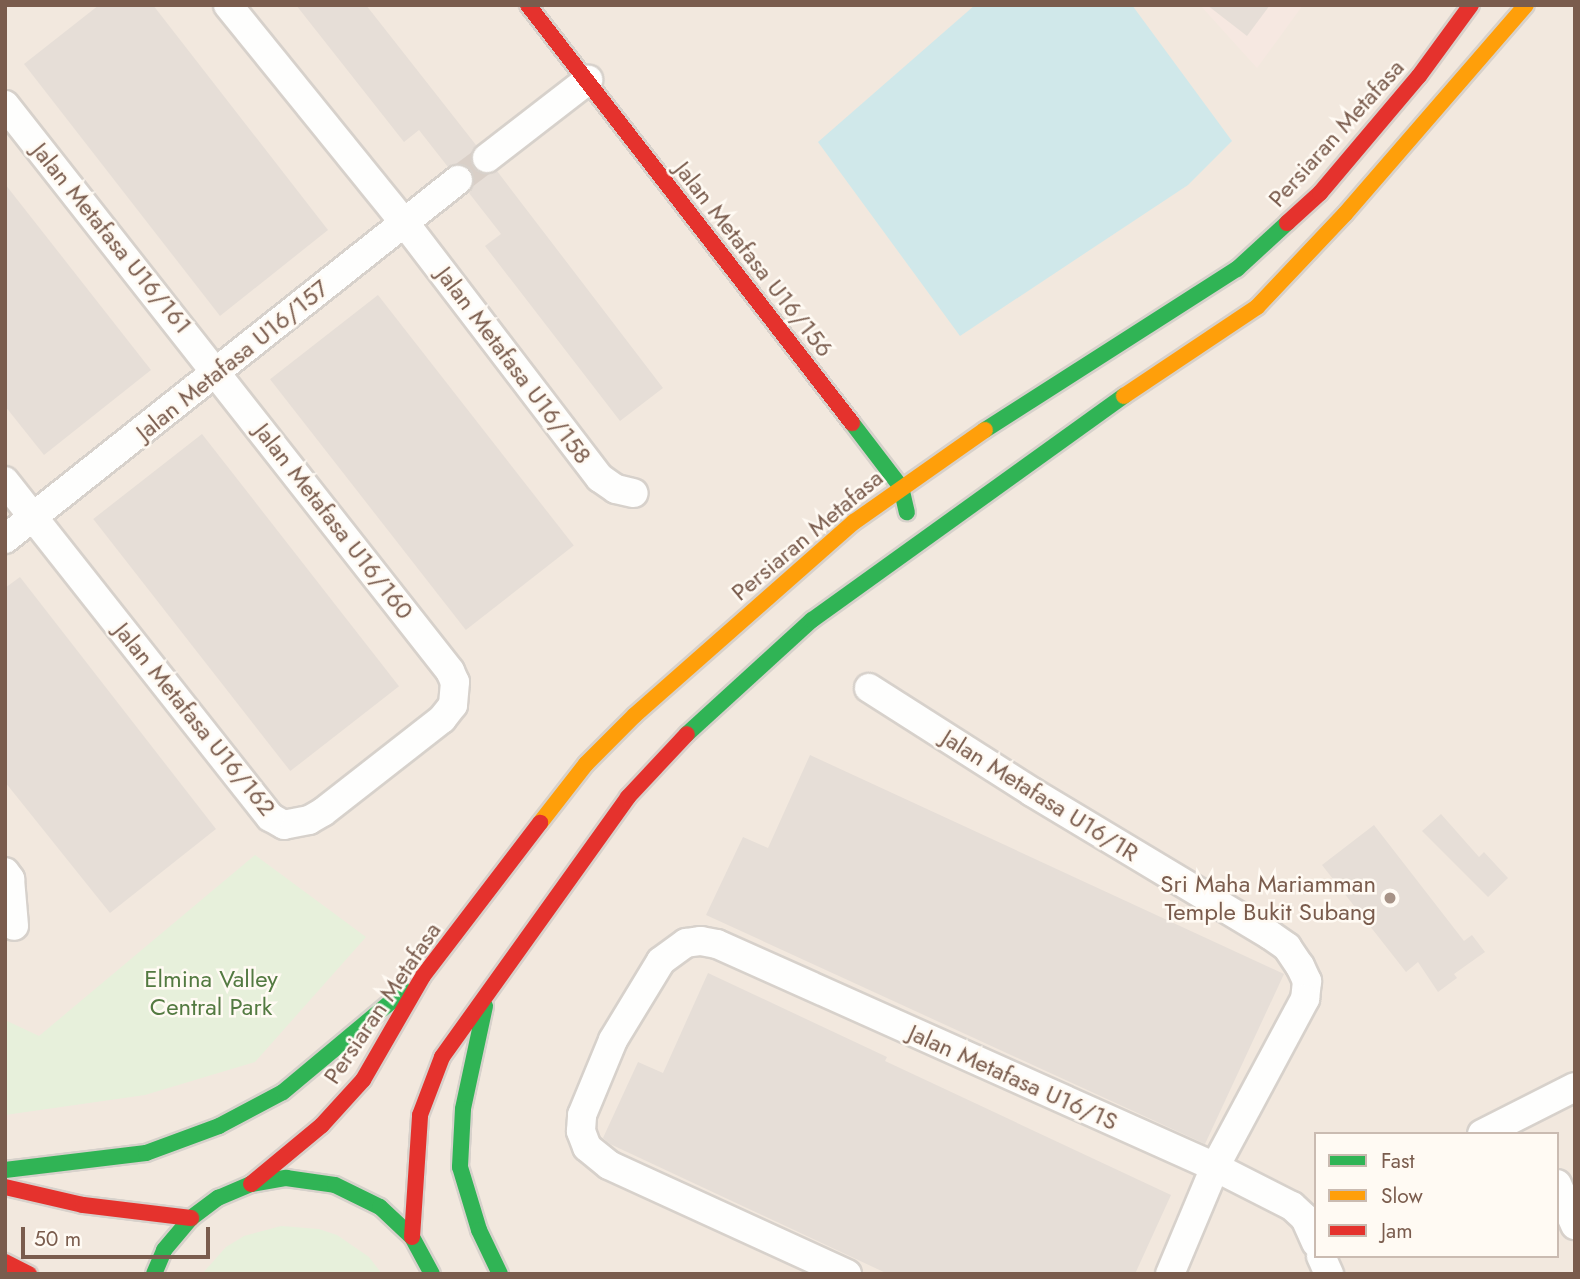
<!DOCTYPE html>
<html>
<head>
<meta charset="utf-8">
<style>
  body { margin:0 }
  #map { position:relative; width:1580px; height:1279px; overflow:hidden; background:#f9f5f0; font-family:Jost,sans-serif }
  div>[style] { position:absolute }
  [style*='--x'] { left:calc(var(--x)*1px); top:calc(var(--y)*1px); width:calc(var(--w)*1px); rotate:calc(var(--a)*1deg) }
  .residential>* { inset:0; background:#f2e8de }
  .commercial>* { inset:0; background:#f6e8e1 }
  .green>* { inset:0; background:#e7f0db }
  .water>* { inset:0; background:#d0e8ea }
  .building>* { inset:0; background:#e6ded7; transform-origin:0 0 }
  .street-tunnel>* { height:28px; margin-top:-14px; transform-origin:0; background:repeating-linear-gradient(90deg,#d9cfc7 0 28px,transparent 0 42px) }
  .roads { filter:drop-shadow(2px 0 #d7d1cb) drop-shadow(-2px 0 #d7d1cb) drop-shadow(0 2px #d7d1cb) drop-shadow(0 -2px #d7d1cb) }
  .street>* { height:28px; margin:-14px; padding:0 14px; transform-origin:14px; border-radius:14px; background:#fefefd }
  .fast>* { height:16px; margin:-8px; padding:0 8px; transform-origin:8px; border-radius:8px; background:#30b455 }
  .slow>* { height:16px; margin:-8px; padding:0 8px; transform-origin:8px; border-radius:8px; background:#ff9f0a }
  .jam>* { height:16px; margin:-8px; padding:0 8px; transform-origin:8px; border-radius:8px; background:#e5322d }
  .dots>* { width:19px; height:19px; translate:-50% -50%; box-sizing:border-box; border:4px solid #fffaf3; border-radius:50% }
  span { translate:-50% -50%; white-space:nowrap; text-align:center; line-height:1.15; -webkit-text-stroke:5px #fffaf3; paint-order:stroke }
  .street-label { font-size:24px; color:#7a5c4d }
  .poi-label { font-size:24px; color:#7a5c4d }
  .right { translate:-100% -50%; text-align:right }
  .park-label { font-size:24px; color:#537a41 }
  .frame { position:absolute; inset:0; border:7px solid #7a5c4d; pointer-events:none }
  .legend { position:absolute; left:1314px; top:1132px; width:245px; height:126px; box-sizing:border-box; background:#fffaf3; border:2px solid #cabbb1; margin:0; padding:9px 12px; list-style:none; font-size:21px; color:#7a5c4d }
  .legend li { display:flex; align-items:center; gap:14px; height:35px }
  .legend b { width:35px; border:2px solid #cabbb1 }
  .scale { position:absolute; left:21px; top:1227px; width:189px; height:32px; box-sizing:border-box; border:4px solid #7a5c4d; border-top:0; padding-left:9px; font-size:21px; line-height:24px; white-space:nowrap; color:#7a5c4d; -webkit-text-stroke:5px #fffaf3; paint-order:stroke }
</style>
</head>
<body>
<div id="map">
  <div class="residential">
    <i style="clip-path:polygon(evenodd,5px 5px,1575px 5px,1575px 1274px,5px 1274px,5px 5px,1316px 1134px,1557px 1134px,1557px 1256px,1316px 1256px,1316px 1134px)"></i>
  </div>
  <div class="commercial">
    <i style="clip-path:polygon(1200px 5px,1303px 5px,1257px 68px)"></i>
  </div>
  <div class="green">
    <i style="clip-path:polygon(255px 855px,366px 937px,255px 1062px,145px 1095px,5px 1115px,5px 1020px,39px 1036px)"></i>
    <i style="clip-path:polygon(281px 1226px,319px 1229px,337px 1235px,369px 1257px,382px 1274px,202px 1274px,226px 1247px,244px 1236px)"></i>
  </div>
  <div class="water">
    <i style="clip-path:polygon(975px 5px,1132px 5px,1232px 141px,1188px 185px,960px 336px,818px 142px)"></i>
  </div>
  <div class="building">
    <i style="clip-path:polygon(99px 5px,153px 5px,328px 230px,220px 316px,24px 64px)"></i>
    <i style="clip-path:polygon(296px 5px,366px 5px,476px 145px,471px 160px,474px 169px,489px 174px,497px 171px,663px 388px,620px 421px,485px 246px,501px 234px,469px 193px,474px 185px,471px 170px,463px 164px,448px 167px,419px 130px,404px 142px)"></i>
    <i style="clip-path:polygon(1207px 5px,1270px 5px,1247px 36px)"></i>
    <i style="clip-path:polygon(5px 184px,151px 370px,44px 455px,5px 406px)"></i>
    <i style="left:378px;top:295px;width:318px;height:137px;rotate:52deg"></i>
    <i style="left:202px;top:434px;width:320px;height:138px;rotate:52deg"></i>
    <i style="clip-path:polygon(20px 577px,216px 829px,110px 913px,5px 782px,5px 588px)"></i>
    <i style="clip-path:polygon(810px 755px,1284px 974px,1205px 1144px,706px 915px,743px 837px,768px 848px)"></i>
    <i style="clip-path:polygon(1441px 814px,1479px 857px,1484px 852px,1508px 878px,1488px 897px,1422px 831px)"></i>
    <i style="clip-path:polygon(1374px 825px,1464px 941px,1472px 935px,1485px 952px,1454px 974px,1457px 978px,1438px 992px,1418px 962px,1406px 972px,1322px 865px)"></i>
    <i style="clip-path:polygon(708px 973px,887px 1057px,885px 1061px,1171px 1195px,1135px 1274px,888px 1274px,610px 1144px,603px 1138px,638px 1062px,663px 1073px)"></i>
  </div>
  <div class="street-tunnel">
    <i style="--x:458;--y:180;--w:36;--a:-37"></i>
  </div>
  <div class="roads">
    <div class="street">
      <i style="--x:228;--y:5;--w:279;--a:51"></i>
      <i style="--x:404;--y:222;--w:322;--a:52.6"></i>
      <i style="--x:600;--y:478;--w:19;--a:35"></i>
      <i style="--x:616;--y:489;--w:18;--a:13"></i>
      <i style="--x:5;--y:105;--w:720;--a:51.82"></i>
      <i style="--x:450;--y:671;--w:12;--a:66"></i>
      <i style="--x:455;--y:682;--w:23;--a:95"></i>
      <i style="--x:453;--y:705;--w:18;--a:128"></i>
      <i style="--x:442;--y:719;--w:151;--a:142"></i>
      <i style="--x:323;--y:812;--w:16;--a:150"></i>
      <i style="--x:309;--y:820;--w:25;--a:169"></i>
      <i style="--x:284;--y:825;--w:16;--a:-150"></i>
      <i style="--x:270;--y:817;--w:428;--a:-128.3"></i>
      <i style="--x:487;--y:158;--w:128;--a:-37.7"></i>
      <i style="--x:5;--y:539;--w:578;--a:-38.4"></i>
      <i style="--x:869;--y:688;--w:193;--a:32.5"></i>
      <i style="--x:1032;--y:792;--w:278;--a:31"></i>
      <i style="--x:1270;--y:935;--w:21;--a:35"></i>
      <i style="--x:1287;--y:947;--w:23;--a:56"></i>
      <i style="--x:1300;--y:966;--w:17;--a:65"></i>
      <i style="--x:1307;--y:981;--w:18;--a:96"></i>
      <i style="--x:1305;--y:999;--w:191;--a:118.2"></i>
      <i style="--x:1215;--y:1167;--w:116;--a:112.8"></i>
      <i style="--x:5;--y:872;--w:9;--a:54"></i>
      <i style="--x:10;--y:879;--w:47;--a:85.1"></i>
      <i style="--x:1482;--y:1134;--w:104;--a:-26.8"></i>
      <i style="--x:1557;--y:1184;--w:45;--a:66.3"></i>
      <i style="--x:1321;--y:1256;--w:20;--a:66"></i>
      <i style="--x:847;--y:1274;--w:262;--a:-155.4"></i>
      <i style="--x:609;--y:1165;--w:28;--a:-141"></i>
      <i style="--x:587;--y:1147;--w:17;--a:-111"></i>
      <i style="--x:581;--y:1131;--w:16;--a:-86"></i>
      <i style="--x:582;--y:1115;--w:81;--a:-67.5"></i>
      <i style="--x:613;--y:1040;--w:92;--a:-58.7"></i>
      <i style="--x:661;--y:961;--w:31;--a:-36"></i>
      <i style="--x:686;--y:943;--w:15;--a:-8"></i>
      <i style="--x:701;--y:941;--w:16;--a:11"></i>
      <i style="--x:717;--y:944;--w:546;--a:24.12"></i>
      <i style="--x:1215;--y:1167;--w:86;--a:26.9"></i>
      <i style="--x:1292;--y:1206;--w:18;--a:43"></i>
      <i style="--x:1305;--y:1218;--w:27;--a:66"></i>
    </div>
    <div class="fast">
      <i style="--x:852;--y:423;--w:81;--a:52.6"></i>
      <i style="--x:901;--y:487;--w:26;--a:77"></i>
      <i style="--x:985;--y:430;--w:299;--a:-32.6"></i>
      <i style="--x:1237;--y:269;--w:68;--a:-42.6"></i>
      <i style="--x:687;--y:734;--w:169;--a:-42.4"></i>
      <i style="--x:812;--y:620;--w:384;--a:-35.7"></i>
      <i style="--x:485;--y:1006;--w:105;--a:102.1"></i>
      <i style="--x:463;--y:1109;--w:58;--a:93"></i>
      <i style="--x:460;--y:1167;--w:66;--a:73.2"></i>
      <i style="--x:479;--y:1230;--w:49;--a:64.5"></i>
      <i style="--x:5;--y:1170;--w:142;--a:-6.9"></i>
      <i style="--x:146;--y:1153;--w:78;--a:-20.3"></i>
      <i style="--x:219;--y:1126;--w:72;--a:-28"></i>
      <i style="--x:283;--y:1092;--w:158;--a:-39.9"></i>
      <i style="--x:154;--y:1274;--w:26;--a:-67"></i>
      <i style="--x:164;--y:1250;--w:42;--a:-49.8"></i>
      <i style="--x:191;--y:1218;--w:34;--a:-37"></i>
      <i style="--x:218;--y:1198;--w:36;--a:-23"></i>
      <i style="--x:251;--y:1184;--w:36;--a:-10"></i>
      <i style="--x:286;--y:1178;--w:49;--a:8.1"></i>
      <i style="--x:335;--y:1185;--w:50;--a:26.1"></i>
      <i style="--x:380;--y:1207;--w:44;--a:43.2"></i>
      <i style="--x:412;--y:1237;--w:42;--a:61.6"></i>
    </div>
    <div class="slow">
      <i style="--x:1124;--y:396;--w:160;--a:-33.8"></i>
      <i style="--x:1257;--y:307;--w:128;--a:-46.6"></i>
      <i style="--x:1345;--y:214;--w:276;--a:-49.1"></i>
      <i style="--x:540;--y:823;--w:75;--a:-52.1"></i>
      <i style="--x:586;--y:764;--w:69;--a:-45"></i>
      <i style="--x:635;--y:715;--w:292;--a:-41.4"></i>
      <i style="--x:854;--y:522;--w:160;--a:-35.1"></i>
    </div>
    <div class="jam">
      <i style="--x:528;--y:5;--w:529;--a:52.22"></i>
      <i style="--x:1287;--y:223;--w:45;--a:-42.3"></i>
      <i style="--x:1320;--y:193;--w:153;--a:-49.8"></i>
      <i style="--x:1419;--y:76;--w:88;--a:-53.8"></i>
      <i style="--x:251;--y:1184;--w:92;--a:-39.7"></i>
      <i style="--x:322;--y:1125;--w:61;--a:-47.7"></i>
      <i style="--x:363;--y:1080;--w:120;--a:-60"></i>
      <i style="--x:423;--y:976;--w:193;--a:-52.6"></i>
      <i style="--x:5;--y:1187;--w:80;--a:13"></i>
      <i style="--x:83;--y:1205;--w:109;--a:6.9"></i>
      <i style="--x:412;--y:1237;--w:122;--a:-86.2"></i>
      <i style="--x:420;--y:1115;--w:62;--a:-69.2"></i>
      <i style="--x:442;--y:1057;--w:320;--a:-54.4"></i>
      <i style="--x:628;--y:797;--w:86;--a:-46.9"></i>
      <i style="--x:5;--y:1262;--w:27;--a:27"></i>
    </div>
  </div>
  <div class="dots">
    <i style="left:1390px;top:898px;background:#a69286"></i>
  </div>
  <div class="street-label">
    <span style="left:1336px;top:133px;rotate:-48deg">Persiaran Metafasa</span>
    <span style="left:112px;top:238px;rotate:51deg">Jalan Metafasa U16/161</span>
    <span style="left:754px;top:259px;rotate:52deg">Jalan Metafasa U16/156</span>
    <span style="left:232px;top:360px;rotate:-39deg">Jalan Metafasa U16/157</span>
    <span style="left:514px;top:365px;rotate:53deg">Jalan Metafasa U16/158</span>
    <span style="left:334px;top:521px;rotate:52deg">Jalan Metafasa U16/160</span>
    <span style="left:807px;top:535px;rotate:-40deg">Persiaran Metafasa</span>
    <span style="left:195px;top:719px;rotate:51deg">Jalan Metafasa U16/162</span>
    <span style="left:1040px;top:795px;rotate:32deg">Jalan Metafasa U16/1R</span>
    <span style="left:382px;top:1003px;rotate:-56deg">Persiaran Metafasa</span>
    <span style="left:1013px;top:1077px;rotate:24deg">Jalan Metafasa U16/1S</span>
  </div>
  <div class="poi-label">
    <span class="right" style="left:1376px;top:898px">Sri Maha Mariamman<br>Temple Bukit Subang</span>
  </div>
  <div class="park-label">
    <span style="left:211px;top:993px">Elmina Valley<br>Central Park</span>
  </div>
  <div class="frame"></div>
  <ul class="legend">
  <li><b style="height:9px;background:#30b455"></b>Fast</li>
  <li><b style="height:9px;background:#ff9f0a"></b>Slow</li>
  <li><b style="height:9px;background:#e5322d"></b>Jam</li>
  </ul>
  <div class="scale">50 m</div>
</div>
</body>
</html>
